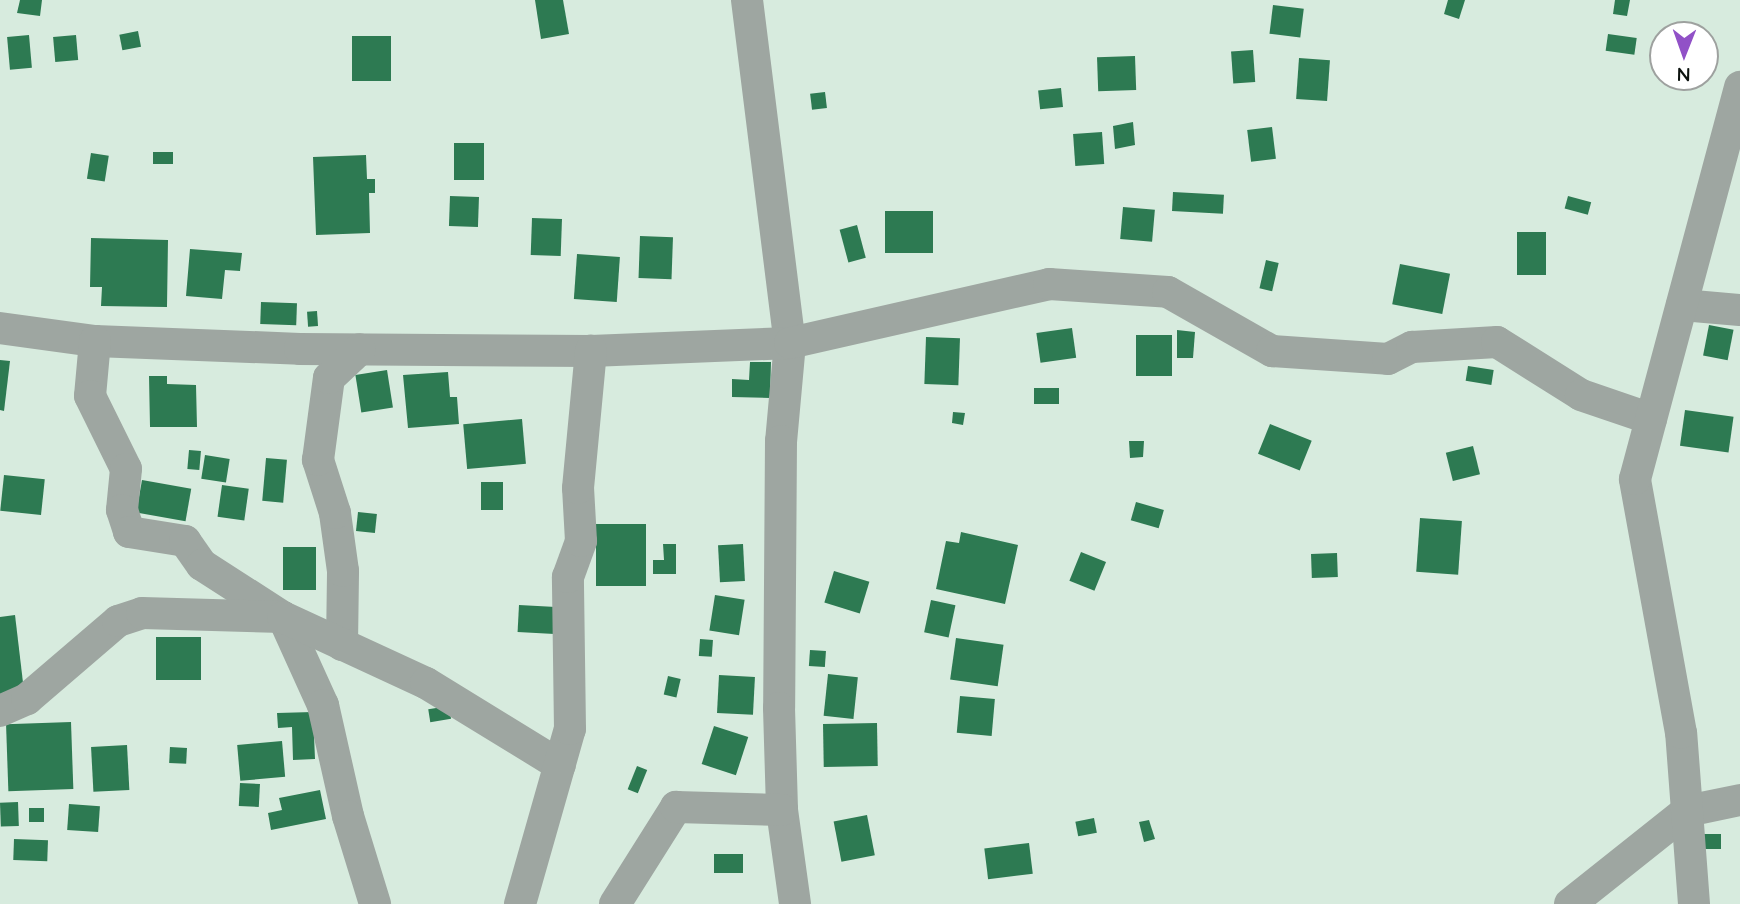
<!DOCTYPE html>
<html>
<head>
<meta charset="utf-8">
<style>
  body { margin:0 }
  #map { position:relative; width:1740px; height:904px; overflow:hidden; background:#d7ebde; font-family:Quicksand,sans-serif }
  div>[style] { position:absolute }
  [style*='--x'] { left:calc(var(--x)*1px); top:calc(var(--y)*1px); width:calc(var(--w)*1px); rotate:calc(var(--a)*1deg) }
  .building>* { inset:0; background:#2d7a52; transform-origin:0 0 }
  .minor>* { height:32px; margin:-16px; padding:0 16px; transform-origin:16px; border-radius:16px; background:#9ea6a1 }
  span { translate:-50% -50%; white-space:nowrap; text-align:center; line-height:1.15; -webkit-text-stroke:7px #fff; paint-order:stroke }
  .north { position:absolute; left:1649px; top:21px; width:70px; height:70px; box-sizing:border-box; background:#fff; border:2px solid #9ea19f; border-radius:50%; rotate:181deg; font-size:19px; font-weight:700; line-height:28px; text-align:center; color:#0c130f }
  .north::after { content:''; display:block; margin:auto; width:24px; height:32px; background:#9151c7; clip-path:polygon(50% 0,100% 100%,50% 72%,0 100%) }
</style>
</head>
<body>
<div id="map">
  <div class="building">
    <i style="clip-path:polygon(20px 0,42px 0,40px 16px,17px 13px)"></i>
    <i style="clip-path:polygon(535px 0,563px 0,569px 34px,541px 39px)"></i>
    <i style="clip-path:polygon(1448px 0,1465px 0,1459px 19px,1444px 14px)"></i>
    <i style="clip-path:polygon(1615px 0,1630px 0,1627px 16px,1613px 14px)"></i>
    <i style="left:1273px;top:5px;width:31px;height:29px;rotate:7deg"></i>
    <i style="left:138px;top:31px;width:16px;height:19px;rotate:79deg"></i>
    <i style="left:1608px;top:34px;width:29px;height:17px;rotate:8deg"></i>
    <i style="left:29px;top:35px;width:33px;height:22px;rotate:85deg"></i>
    <i style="left:76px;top:35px;width:25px;height:23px;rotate:85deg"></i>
    <i style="left:352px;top:36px;width:39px;height:45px"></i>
    <i style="left:1253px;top:50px;width:32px;height:22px;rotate:86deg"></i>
    <i style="left:1135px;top:56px;width:34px;height:38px;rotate:88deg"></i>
    <i style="left:1299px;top:58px;width:31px;height:41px;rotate:4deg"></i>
    <i style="left:1061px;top:88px;width:19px;height:23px;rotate:84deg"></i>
    <i style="left:825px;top:92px;width:16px;height:15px;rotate:83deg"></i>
    <i style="clip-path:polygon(1133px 122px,1135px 145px,1115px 149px,1113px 126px)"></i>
    <i style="left:1272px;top:127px;width:32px;height:25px;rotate:83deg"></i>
    <i style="left:1102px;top:132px;width:32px;height:29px;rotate:86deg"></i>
    <i style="left:454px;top:143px;width:30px;height:37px"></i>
    <i style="left:153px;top:152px;width:20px;height:12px"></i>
    <i style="left:91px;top:153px;width:18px;height:26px;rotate:9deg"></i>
    <i style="clip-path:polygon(366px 155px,367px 179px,375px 179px,375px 193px,369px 193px,370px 233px,316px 235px,313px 157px)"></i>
    <i style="left:1173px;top:192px;width:51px;height:19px;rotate:3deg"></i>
    <i style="left:450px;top:196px;width:29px;height:30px;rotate:2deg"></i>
    <i style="left:1568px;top:196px;width:24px;height:13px;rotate:15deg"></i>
    <i style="left:1123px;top:207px;width:32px;height:32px;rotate:5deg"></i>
    <i style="left:885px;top:211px;width:48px;height:42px"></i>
    <i style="left:532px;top:218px;width:30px;height:37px;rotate:2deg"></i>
    <i style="left:857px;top:225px;width:34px;height:18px;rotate:75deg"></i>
    <i style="left:1546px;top:232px;width:43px;height:29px;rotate:90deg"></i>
    <i style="left:640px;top:236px;width:33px;height:42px;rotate:2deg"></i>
    <i style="clip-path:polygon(91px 238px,168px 240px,167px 307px,101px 306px,102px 287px,90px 287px)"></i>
    <i style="clip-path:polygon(190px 249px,242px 253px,240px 271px,225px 270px,222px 299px,186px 296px)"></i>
    <i style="left:577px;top:254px;width:43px;height:45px;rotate:4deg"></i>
    <i style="left:1266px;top:260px;width:13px;height:29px;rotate:13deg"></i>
    <i style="left:1400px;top:264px;width:51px;height:41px;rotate:11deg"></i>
    <i style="left:261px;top:302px;width:36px;height:22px;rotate:2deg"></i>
    <i style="left:317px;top:311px;width:15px;height:10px;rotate:86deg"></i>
    <i style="left:1709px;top:325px;width:25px;height:31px;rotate:11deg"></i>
    <i style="left:1072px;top:328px;width:30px;height:36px;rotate:82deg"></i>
    <i style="clip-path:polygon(1177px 330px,1195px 332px,1193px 358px,1177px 358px)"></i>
    <i style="left:1136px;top:335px;width:36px;height:41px"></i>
    <i style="left:926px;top:337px;width:34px;height:47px;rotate:2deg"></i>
    <i style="clip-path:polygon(0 360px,10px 361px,4px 411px,0 410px)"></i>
    <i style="clip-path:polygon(750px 362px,771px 362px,770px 398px,732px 397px,732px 379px,749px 380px)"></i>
    <i style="left:1468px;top:366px;width:26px;height:15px;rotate:9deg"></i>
    <i style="left:387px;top:370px;width:38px;height:32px;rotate:81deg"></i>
    <i style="clip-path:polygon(448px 372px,450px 397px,457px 397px,459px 424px,408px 428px,403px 375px)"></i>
    <i style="clip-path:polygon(149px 376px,167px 376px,167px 384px,196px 385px,197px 427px,150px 427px)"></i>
    <i style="left:1034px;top:388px;width:25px;height:16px"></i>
    <i style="left:1685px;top:410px;width:49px;height:36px;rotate:8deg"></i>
    <i style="clip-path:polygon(953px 412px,965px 413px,963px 425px,952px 423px)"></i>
    <i style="left:522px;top:419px;width:45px;height:59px;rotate:85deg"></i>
    <i style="left:1270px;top:424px;width:45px;height:32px;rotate:22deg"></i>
    <i style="clip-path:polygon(1129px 441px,1144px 441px,1143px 457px,1130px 458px)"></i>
    <i style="left:1473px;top:446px;width:29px;height:28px;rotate:76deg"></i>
    <i style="left:189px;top:450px;width:12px;height:19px;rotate:5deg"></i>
    <i style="left:205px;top:455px;width:25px;height:24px;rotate:9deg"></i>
    <i style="left:266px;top:458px;width:21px;height:43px;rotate:5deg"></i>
    <i style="left:4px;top:475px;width:41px;height:36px;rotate:6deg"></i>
    <i style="left:142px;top:480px;width:50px;height:33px;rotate:10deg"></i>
    <i style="left:481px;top:482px;width:22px;height:28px"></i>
    <i style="left:222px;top:485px;width:27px;height:32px;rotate:8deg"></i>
    <i style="left:1136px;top:502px;width:29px;height:19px;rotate:16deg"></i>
    <i style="left:358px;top:512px;width:19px;height:19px;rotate:6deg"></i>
    <i style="left:1420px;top:518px;width:42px;height:54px;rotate:4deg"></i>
    <i style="left:596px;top:524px;width:50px;height:62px"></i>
    <i style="clip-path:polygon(961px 532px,1018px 545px,1005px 604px,936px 589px,946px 541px,959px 543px)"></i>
    <i style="clip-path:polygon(663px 544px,676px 544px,676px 574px,653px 574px,653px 560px,664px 560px)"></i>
    <i style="left:743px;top:544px;width:37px;height:25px;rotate:87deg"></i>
    <i style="left:283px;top:547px;width:33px;height:43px"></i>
    <i style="left:1081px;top:552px;width:27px;height:31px;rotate:22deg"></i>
    <i style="left:1337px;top:553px;width:24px;height:26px;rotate:88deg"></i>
    <i style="left:834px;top:571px;width:37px;height:33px;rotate:17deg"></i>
    <i style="left:715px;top:595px;width:30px;height:36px;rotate:9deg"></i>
    <i style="left:931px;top:600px;width:25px;height:33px;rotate:12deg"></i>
    <i style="left:519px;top:605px;width:37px;height:27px;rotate:3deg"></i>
    <i style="clip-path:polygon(15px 615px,24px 691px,0 694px,0 617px)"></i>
    <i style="left:156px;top:637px;width:45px;height:43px"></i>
    <i style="left:956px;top:638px;width:48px;height:42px;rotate:8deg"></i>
    <i style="left:700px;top:639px;width:13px;height:17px;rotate:4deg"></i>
    <i style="left:810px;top:650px;width:16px;height:16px;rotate:4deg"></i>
    <i style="left:828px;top:674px;width:30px;height:42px;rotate:6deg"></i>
    <i style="left:719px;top:675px;width:36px;height:38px;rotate:3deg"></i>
    <i style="left:668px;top:676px;width:13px;height:19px;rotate:13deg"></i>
    <i style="left:960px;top:696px;width:35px;height:37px;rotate:5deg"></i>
    <i style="left:449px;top:706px;width:13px;height:21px;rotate:81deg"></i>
    <i style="clip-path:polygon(313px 712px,315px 759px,293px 760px,292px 727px,278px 728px,277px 713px)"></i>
    <i style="left:71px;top:722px;width:67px;height:65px;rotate:88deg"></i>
    <i style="left:877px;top:723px;width:43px;height:54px;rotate:89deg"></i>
    <i style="left:714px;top:726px;width:36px;height:40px;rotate:18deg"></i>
    <i style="left:282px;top:741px;width:36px;height:45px;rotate:85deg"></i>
    <i style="left:127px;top:745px;width:45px;height:36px;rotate:87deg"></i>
    <i style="left:170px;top:747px;width:17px;height:16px;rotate:3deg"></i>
    <i style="left:637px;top:766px;width:11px;height:25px;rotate:22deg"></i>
    <i style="left:240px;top:783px;width:20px;height:23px;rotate:3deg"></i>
    <i style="clip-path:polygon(320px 790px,326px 819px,271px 830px,268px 813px,282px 810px,279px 798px)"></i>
    <i style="left:18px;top:802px;width:24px;height:18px;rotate:88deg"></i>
    <i style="left:69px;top:804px;width:31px;height:26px;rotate:4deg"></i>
    <i style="left:29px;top:808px;width:15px;height:14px"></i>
    <i style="left:867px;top:815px;width:41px;height:34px;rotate:79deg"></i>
    <i style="left:1094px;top:818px;width:15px;height:19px;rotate:79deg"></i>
    <i style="clip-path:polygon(1149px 820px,1155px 839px,1144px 842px,1139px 822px)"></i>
    <i style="left:1701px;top:834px;width:20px;height:15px"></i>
    <i style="left:14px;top:839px;width:34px;height:21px;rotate:2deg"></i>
    <i style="left:1029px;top:843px;width:31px;height:45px;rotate:83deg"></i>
    <i style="left:714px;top:854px;width:29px;height:19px"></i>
  </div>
  <div class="minor">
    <i style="--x:747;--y:0;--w:346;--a:82.9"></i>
    <i style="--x:790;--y:343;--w:98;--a:95.2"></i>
    <i style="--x:781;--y:441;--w:267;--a:90.4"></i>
    <i style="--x:779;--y:708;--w:102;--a:88.3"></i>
    <i style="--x:782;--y:810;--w:95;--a:82.1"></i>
    <i style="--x:1682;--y:305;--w:58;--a:4.9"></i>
    <i style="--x:0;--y:328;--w:96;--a:7.8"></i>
    <i style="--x:95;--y:341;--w:205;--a:2.2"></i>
    <i style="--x:300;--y:349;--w:291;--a:0.4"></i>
    <i style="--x:591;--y:351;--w:199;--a:-2.3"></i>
    <i style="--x:790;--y:343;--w:266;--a:-12.8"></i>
    <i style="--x:1049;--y:284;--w:119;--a:3.8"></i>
    <i style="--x:1168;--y:292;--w:120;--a:29.6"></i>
    <i style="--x:1272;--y:351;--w:116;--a:3.9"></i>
    <i style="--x:1388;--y:359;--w:27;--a:-27"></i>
    <i style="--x:1412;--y:347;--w:85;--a:-3.4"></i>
    <i style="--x:1497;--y:342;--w:99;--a:32.2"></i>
    <i style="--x:1581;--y:395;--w:74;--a:18.9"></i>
    <i style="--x:95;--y:341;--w:55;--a:95.2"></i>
    <i style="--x:90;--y:396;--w:81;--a:63.7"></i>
    <i style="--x:126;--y:469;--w:41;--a:95.6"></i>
    <i style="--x:122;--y:510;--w:23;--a:72"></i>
    <i style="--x:129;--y:532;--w:57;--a:9.1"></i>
    <i style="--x:185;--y:541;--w:29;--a:55"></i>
    <i style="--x:202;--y:565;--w:96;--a:32.7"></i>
    <i style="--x:283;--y:617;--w:97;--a:65.6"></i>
    <i style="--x:323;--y:705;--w:114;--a:77.3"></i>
    <i style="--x:348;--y:816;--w:92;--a:72.9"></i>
    <i style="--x:342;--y:645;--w:74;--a:-89.2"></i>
    <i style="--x:343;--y:571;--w:59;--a:-97.9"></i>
    <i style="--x:335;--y:513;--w:56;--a:-107.8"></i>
    <i style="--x:318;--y:460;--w:83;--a:-82.4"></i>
    <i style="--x:329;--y:378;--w:42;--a:-43.1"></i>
    <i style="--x:0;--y:711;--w:30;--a:-24"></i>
    <i style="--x:27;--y:699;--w:120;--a:-40.6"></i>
    <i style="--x:118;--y:621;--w:25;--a:-18"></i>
    <i style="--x:142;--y:613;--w:141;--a:1.6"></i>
    <i style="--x:283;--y:617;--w:157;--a:24.8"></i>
    <i style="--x:426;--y:683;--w:157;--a:31.5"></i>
    <i style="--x:520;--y:904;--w:182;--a:-74.1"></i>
    <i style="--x:570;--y:729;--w:152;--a:-90.8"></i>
    <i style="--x:568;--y:577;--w:38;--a:-70"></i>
    <i style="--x:581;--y:541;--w:53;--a:-93.2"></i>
    <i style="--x:578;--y:488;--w:138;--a:-84.6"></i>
    <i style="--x:615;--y:904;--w:115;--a:-57.8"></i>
    <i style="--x:676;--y:807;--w:106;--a:1.6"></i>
    <i style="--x:1570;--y:904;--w:149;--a:-38.5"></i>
    <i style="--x:1687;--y:811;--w:54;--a:-11.7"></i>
    <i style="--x:1694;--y:904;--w:171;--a:-94.3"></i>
    <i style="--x:1681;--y:733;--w:258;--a:-100.3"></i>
    <i style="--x:1635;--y:479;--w:406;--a:-75"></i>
  </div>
  <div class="north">N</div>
</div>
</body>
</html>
